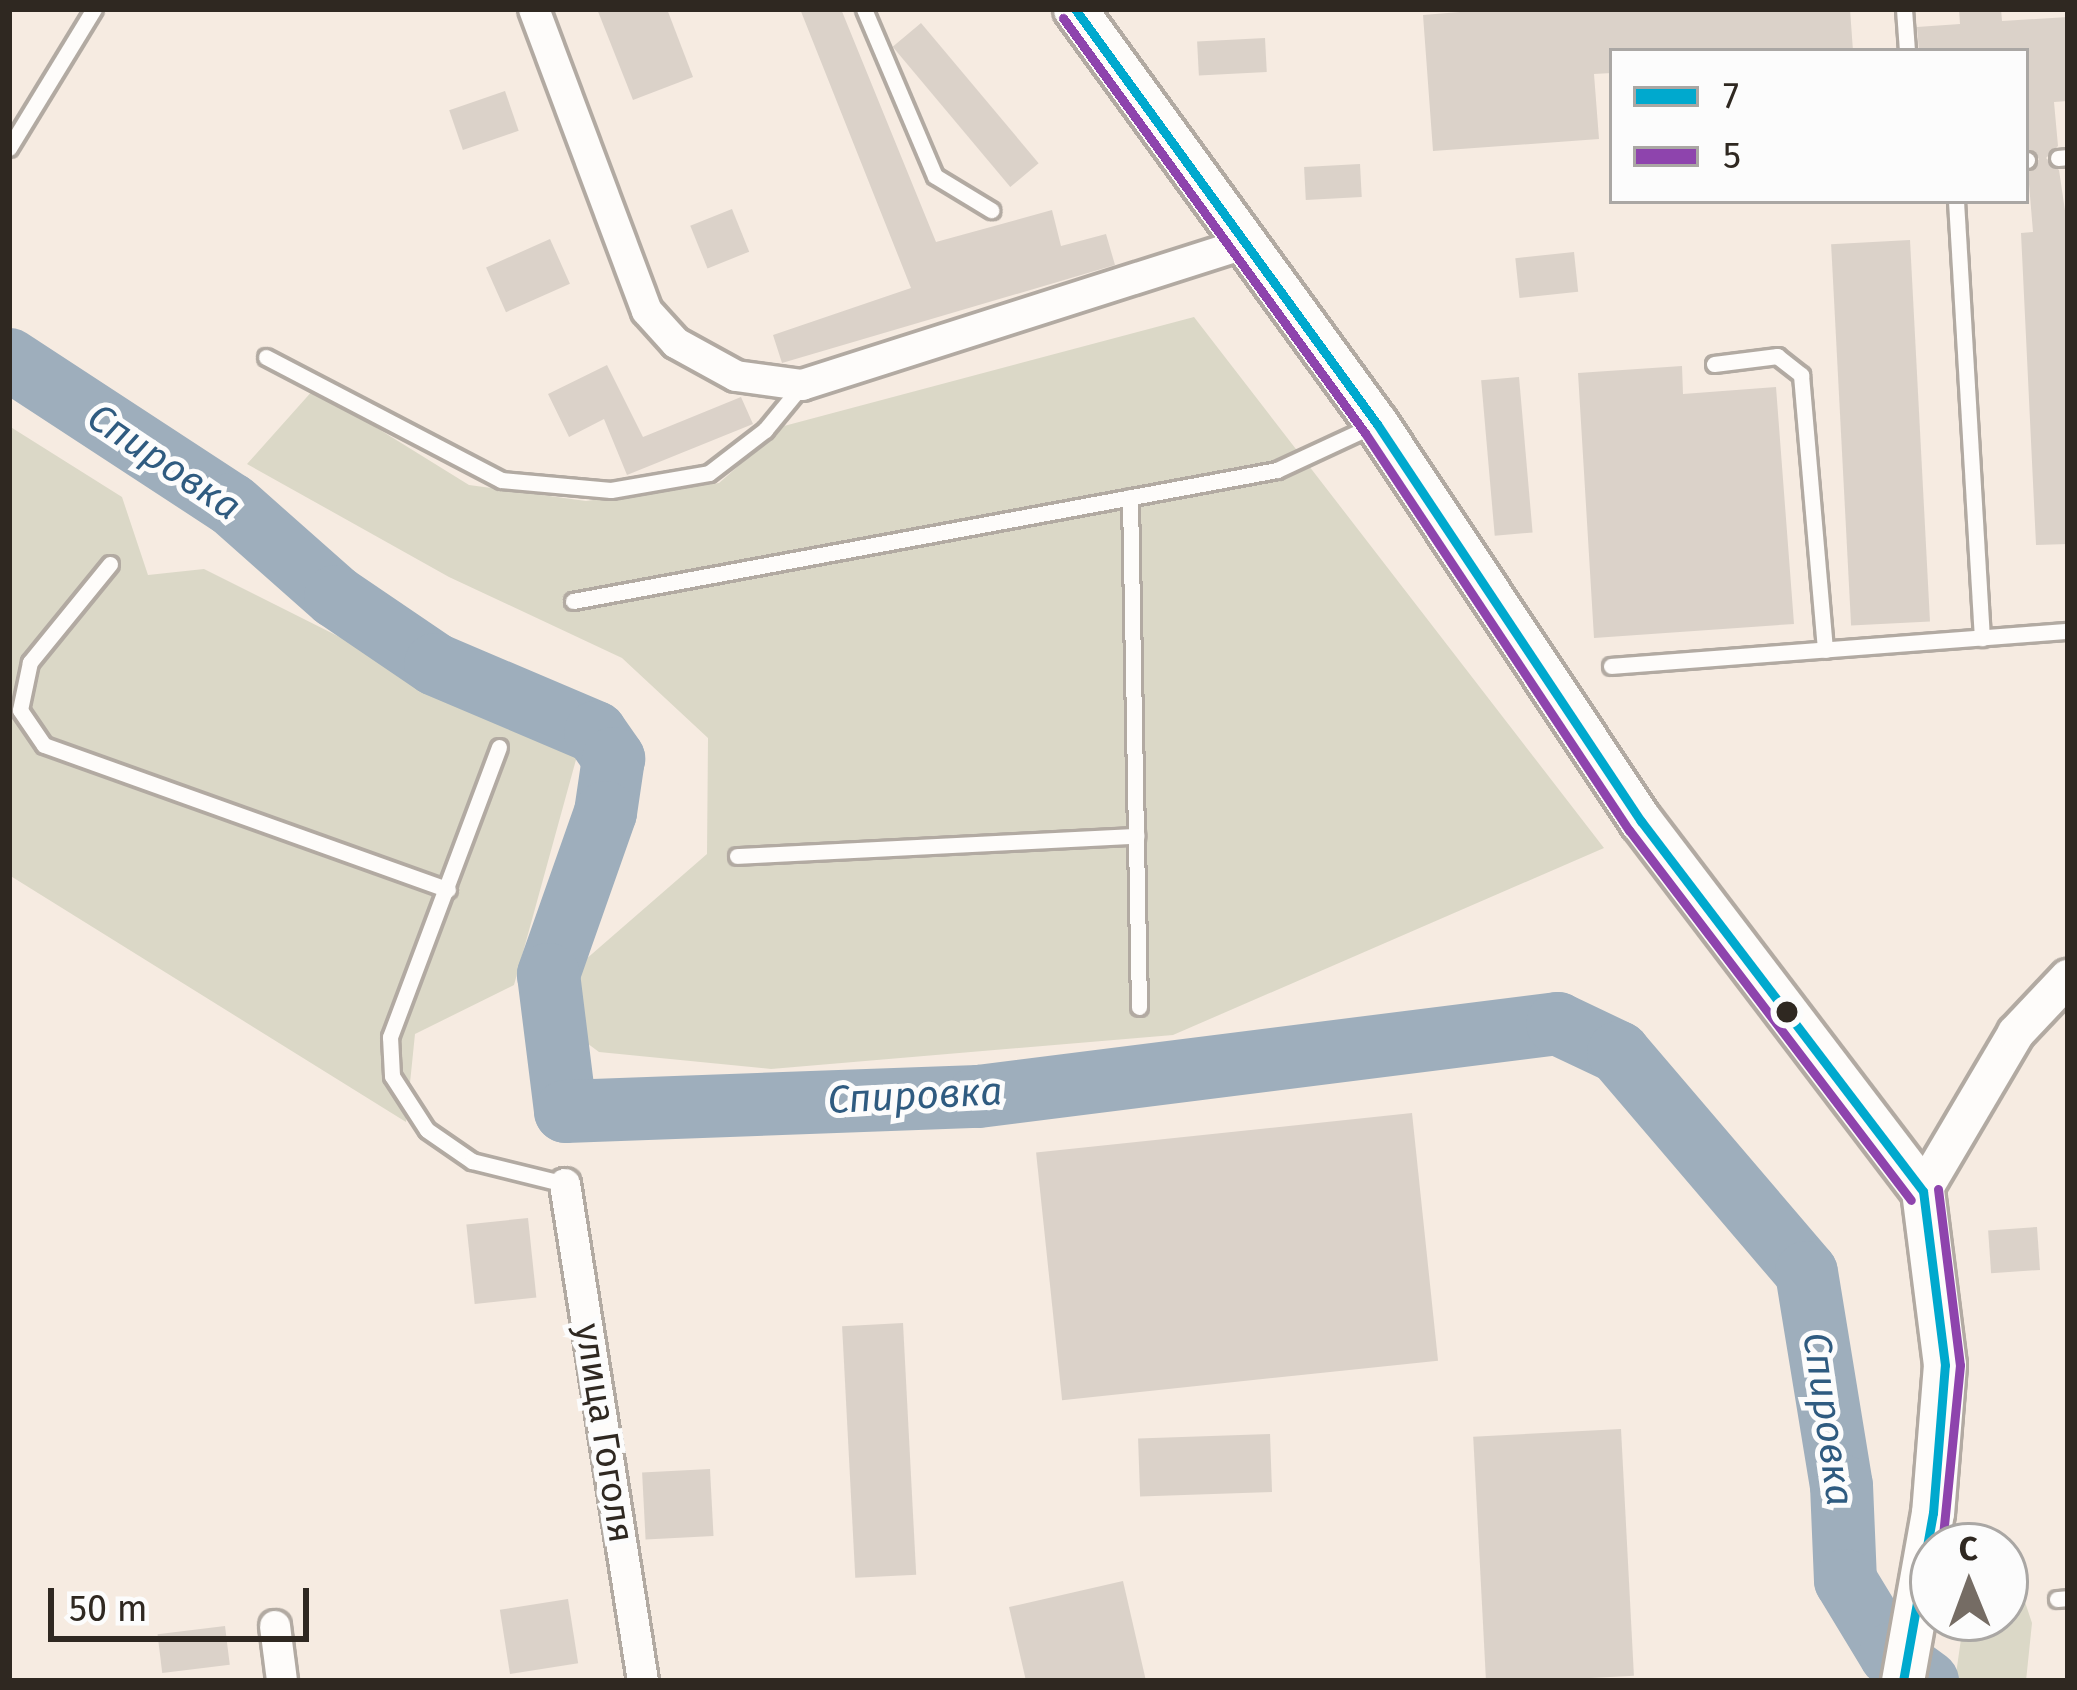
<!DOCTYPE html>
<html>
<head>
<meta charset="utf-8">
<style>
  body { margin:0 }
  #map { position:relative; width:2077px; height:1690px; overflow:hidden; background:#f6ebe1; font-family:"Fira Sans",sans-serif }
  div>[style] { position:absolute }
  [style*='--x'] { left:calc(var(--x)*1px); top:calc(var(--y)*1px); width:calc(var(--w)*1px); rotate:calc(var(--a)*1deg) }
  .green>* { inset:0; background:#dbd8c7 }
  .river>* { height:63px; margin:-31.5px; padding:0 31.5px; transform-origin:31.5px; border-radius:31.5px; background:#9eaebc }
  .building>* { inset:0; background:#dbd2c9; transform-origin:0 0 }
  .roads { filter:drop-shadow(3px 0 #b2aaa2) drop-shadow(-3px 0 #b2aaa2) drop-shadow(0 3px #b2aaa2) drop-shadow(0 -3px #b2aaa2) }
  .service>* { height:15px; margin:-7.5px; padding:0 7.5px; transform-origin:7.5px; border-radius:7.5px; background:#fefcfa }
  .minor>* { height:30px; margin:-15px; padding:0 15px; transform-origin:15px; border-radius:15px; background:#fefcfa }
  .tertiary>* { height:36px; margin:-18px; padding:0 18px; transform-origin:18px; border-radius:18px; background:#fefcfa }
  .secondary>* { height:42px; margin:-21px; padding:0 21px; transform-origin:21px; border-radius:21px; background:#fefcfa }
  .bus-1>* { height:9px; margin:-4.5px; padding:0 4.5px; transform-origin:4.5px; border-radius:4.5px; background:#00a9ce }
  .bus-2>* { height:9px; margin:-4.5px; padding:0 4.5px; transform-origin:4.5px; border-radius:4.5px; background:#8e44ad }
  .dots>* { width:33px; height:33px; translate:-50% -50%; box-sizing:border-box; border:6px solid #fcfcfc; border-radius:50% }
  span { translate:-50% -50%; white-space:nowrap; text-align:center; line-height:1.15; -webkit-text-stroke:10px #fcfcfc; paint-order:stroke }
  .street-label { font-size:36px; color:#2f2821 }
  .water-label { font-size:39px; color:#2f5b80; font-style:italic }
  .frame { position:absolute; inset:0; border:12px solid #2f2821; pointer-events:none }
  .legend { position:absolute; left:1609px; top:48px; width:420px; height:156px; box-sizing:border-box; background:#fcfcfc; border:3px solid #aaa7a4; margin:0; padding:15px 21px; list-style:none; font-size:36px; color:#2f2821 }
  .legend li { display:flex; align-items:center; gap:24px; height:60px }
  .legend b { width:60px; border:3px solid #aaa7a4 }
  .north { position:absolute; left:1909px; top:1522px; width:120px; height:120px; box-sizing:border-box; background:#fcfcfc; border:3px solid #aaa7a4; border-radius:50%; rotate:359deg; font-size:33px; font-weight:700; line-height:48px; text-align:center; color:#2f2821 }
  .north::after { content:''; display:block; margin:auto; width:42px; height:54px; background:#756c64; clip-path:polygon(50% 0,100% 100%,50% 72%,0 100%) }
  .scale { position:absolute; left:48px; top:1588px; width:261px; height:54px; box-sizing:border-box; border:6px solid #2f2821; border-top:0; padding-left:15px; font-size:36px; line-height:42px; white-space:nowrap; color:#2f2821; -webkit-text-stroke:9px #fcfcfc; paint-order:stroke }
</style>
</head>
<body>
<div id="map">
  <div class="green">
    <i style="clip-path:polygon(1194px 317px,1604px 848px,1173px 1035px,771px 1069px,599px 1052px,564px 1026px,562px 980px,707px 854px,708px 738px,622px 658px,449px 577px,247px 464px,314px 389px,469px 485px,586px 501px,719px 483px,784px 426px)"></i>
    <i style="clip-path:polygon(9px 426px,122px 497px,148px 575px,204px 569px,577px 756px,514px 985px,415px 1034px,406px 1122px,9px 875px)"></i>
    <i style="clip-path:polygon(2005px 1586px,2022px 1593px,2032px 1623px,2026px 1681px,1955px 1681px,1964px 1618px,2005px 1618px)"></i>
  </div>
  <div class="river">
    <i style="--x:9;--y:359;--w:265;--a:33.2"></i>
    <i style="--x:231;--y:504;--w:139;--a:41.5"></i>
    <i style="--x:335;--y:596;--w:121;--a:34.2"></i>
    <i style="--x:435;--y:664;--w:174;--a:23"></i>
    <i style="--x:595;--y:732;--w:32;--a:55"></i>
    <i style="--x:613;--y:758;--w:55;--a:98.4"></i>
    <i style="--x:605;--y:812;--w:172;--a:109.4"></i>
    <i style="--x:548;--y:974;--w:138;--a:82.9"></i>
    <i style="--x:565;--y:1111;--w:413;--a:-2.1"></i>
    <i style="--x:978;--y:1096;--w:584;--a:-7.19"></i>
    <i style="--x:1557;--y:1023;--w:68;--a:25.4"></i>
    <i style="--x:1618;--y:1052;--w:289;--a:49.5"></i>
    <i style="--x:1806;--y:1272;--w:216;--a:80.7"></i>
    <i style="--x:1841;--y:1485;--w:95;--a:87.6"></i>
    <i style="--x:1845;--y:1580;--w:87;--a:58.7"></i>
    <i style="--x:1890;--y:1654;--w:46;--a:36.1"></i>
  </div>
  <div class="building">
    <i style="clip-path:polygon(597px 9px,667px 9px,693px 77px,633px 100px)"></i>
    <i style="clip-path:polygon(800px 9px,841px 9px,936px 242px,1052px 210px,1061px 246px,1106px 234px,1115px 265px,782px 363px,773px 335px,911px 288px)"></i>
    <i style="clip-path:polygon(1496px 9px,1850px 9px,1853px 51px,1612px 51px,1612px 73px,1594px 74px,1599px 139px,1433px 151px,1423px 15px)"></i>
    <i style="clip-path:polygon(1959px 9px,2001px 9px,2002px 21px,2068px 17px,2068px 101px,2054px 102px,2058px 146px,2046px 158px,2059px 170px,2068px 231px,2068px 544px,2036px 545px,2021px 233px,2033px 232px,2028px 172px,2039px 159px,2026px 148px,2026px 51px,1919px 51px,1917px 27px,1960px 24px)"></i>
    <i style="left:921px;top:23px;width:183px;height:37px;rotate:50deg"></i>
    <i style="left:1265px;top:38px;width:34px;height:68px;rotate:87deg"></i>
    <i style="left:505px;top:91px;width:42px;height:59px;rotate:71deg"></i>
    <i style="left:1360px;top:164px;width:33px;height:56px;rotate:87deg"></i>
    <i style="left:732px;top:209px;width:46px;height:45px;rotate:68deg"></i>
    <i style="left:550px;top:239px;width:49px;height:70px;rotate:66deg"></i>
    <i style="left:1910px;top:240px;width:382px;height:79px;rotate:87deg"></i>
    <i style="left:1574px;top:252px;width:40px;height:59px;rotate:84deg"></i>
    <i style="clip-path:polygon(607px 365px,643px 437px,741px 397px,753px 424px,627px 475px,604px 419px,569px 437px,548px 394px)"></i>
    <i style="clip-path:polygon(1682px 366px,1683px 394px,1776px 387px,1794px 624px,1594px 638px,1578px 373px)"></i>
    <i style="left:1519px;top:377px;width:156px;height:38px;rotate:85deg"></i>
    <i style="left:1412px;top:1113px;width:249px;height:378px;rotate:84deg"></i>
    <i style="left:528px;top:1218px;width:80px;height:62px;rotate:84deg"></i>
    <i style="left:2037px;top:1227px;width:43px;height:49px;rotate:86deg"></i>
    <i style="left:903px;top:1323px;width:252px;height:61px;rotate:87deg"></i>
    <i style="left:1621px;top:1429px;width:247px;height:148px;rotate:87deg"></i>
    <i style="left:1270px;top:1434px;width:58px;height:132px;rotate:88deg"></i>
    <i style="left:710px;top:1469px;width:67px;height:68px;rotate:87deg"></i>
    <i style="clip-path:polygon(1123px 1581px,1146px 1681px,1026px 1681px,1009px 1607px)"></i>
    <i style="left:568px;top:1599px;width:65px;height:69px;rotate:81deg"></i>
    <i style="left:225px;top:1626px;width:39px;height:68px;rotate:83deg"></i>
  </div>
  <div class="roads">
    <div class="service">
      <i style="--x:864;--y:9;--w:181;--a:67"></i>
      <i style="--x:935;--y:176;--w:66;--a:31.3"></i>
      <i style="--x:1904;--y:9;--w:42;--a:85.9"></i>
      <i style="--x:9;--y:148;--w:163;--a:-58.6"></i>
      <i style="--x:2058;--y:158;--w:10;--a:-6"></i>
      <i style="--x:2026;--y:160;--w:1;--a:0"></i>
      <i style="--x:1956;--y:201;--w:438;--a:86.6"></i>
      <i style="--x:266;--y:357;--w:265;--a:27.6"></i>
      <i style="--x:501;--y:480;--w:110;--a:5.2"></i>
      <i style="--x:611;--y:490;--w:99;--a:-9.8"></i>
      <i style="--x:709;--y:473;--w:71;--a:-37.5"></i>
      <i style="--x:765;--y:430;--w:58;--a:-50.6"></i>
      <i style="--x:1714;--y:364;--w:64;--a:-7.2"></i>
      <i style="--x:1777;--y:356;--w:31;--a:38"></i>
      <i style="--x:1801;--y:375;--w:276;--a:85"></i>
      <i style="--x:1130;--y:497;--w:510;--a:88.99"></i>
      <i style="--x:110;--y:564;--w:127;--a:129.2"></i>
      <i style="--x:30;--y:662;--w:49;--a:101.8"></i>
      <i style="--x:20;--y:710;--w:42;--a:55.6"></i>
      <i style="--x:44;--y:745;--w:429;--a:19.7"></i>
      <i style="--x:573;--y:601;--w:716;--a:-10.54"></i>
      <i style="--x:1277;--y:470;--w:107;--a:-24.9"></i>
      <i style="--x:1611;--y:666;--w:458;--a:-4.4"></i>
      <i style="--x:499;--y:747;--w:310;--a:110.6"></i>
      <i style="--x:390;--y:1037;--w:39;--a:87"></i>
      <i style="--x:392;--y:1076;--w:64;--a:57.1"></i>
      <i style="--x:427;--y:1130;--w:55;--a:34.6"></i>
      <i style="--x:472;--y:1161;--w:96;--a:13.9"></i>
      <i style="--x:737;--y:856;--w:400;--a:-2.9"></i>
      <i style="--x:2057;--y:1599;--w:11;--a:-5"></i>
    </div>
    <div class="minor">
      <i style="--x:534;--y:9;--w:322;--a:69.5"></i>
      <i style="--x:647;--y:311;--w:43;--a:47.8"></i>
      <i style="--x:676;--y:343;--w:68;--a:28.8"></i>
      <i style="--x:736;--y:376;--w:67;--a:7.8"></i>
      <i style="--x:802;--y:385;--w:468;--a:-17.7"></i>
      <i style="--x:565;--y:1184;--w:503;--a:81.08"></i>
      <i style="--x:275;--y:1626;--w:55;--a:82.7"></i>
    </div>
    <div class="tertiary">
      <i style="--x:1923;--y:1191;--w:183;--a:-59.5"></i>
      <i style="--x:2016;--y:1033;--w:76;--a:-46.6"></i>
    </div>
    <div class="secondary">
      <i style="--x:1075;--y:9;--w:513;--a:53.96"></i>
      <i style="--x:1377;--y:424;--w:477;--a:56.4"></i>
      <i style="--x:1641;--y:821;--w:465;--a:52.7"></i>
      <i style="--x:1923;--y:1191;--w:175;--a:82.8"></i>
      <i style="--x:1945;--y:1365;--w:148;--a:94.6"></i>
      <i style="--x:1933;--y:1513;--w:171;--a:100.1"></i>
    </div>
  </div>
  <div class="bus-1">
    <i style="--x:1075;--y:9;--w:513;--a:53.96"></i>
    <i style="--x:1377;--y:424;--w:477;--a:56.4"></i>
    <i style="--x:1641;--y:821;--w:465;--a:52.7"></i>
    <i style="--x:1903;--y:1681;--w:171;--a:-79.9"></i>
    <i style="--x:1933;--y:1513;--w:148;--a:-85.4"></i>
    <i style="--x:1945;--y:1365;--w:175;--a:-97.2"></i>
  </div>
  <div class="bus-2">
    <i style="--x:1063;--y:18;--w:513;--a:53.96"></i>
    <i style="--x:1365;--y:433;--w:477;--a:56.4"></i>
    <i style="--x:1629;--y:830;--w:465;--a:52.7"></i>
    <i style="--x:1938;--y:1189;--w:177;--a:82.9"></i>
    <i style="--x:1960;--y:1365;--w:182;--a:95.7"></i>
  </div>
  <div class="dots">
    <i style="left:1787px;top:1012px;background:#2f2821"></i>
  </div>
  <div class="street-label">
    <span style="left:604px;top:1433px;rotate:81deg">улица Гоголя</span>
  </div>
  <div class="water-label">
    <span style="left:164px;top:462px;rotate:34deg">Спировка</span>
    <span style="left:915px;top:1096px;rotate:-3deg">Спировка</span>
    <span style="left:1828px;top:1419px;rotate:82deg">Спировка</span>
  </div>
  <div class="frame"></div>
  <ul class="legend">
  <li><b style="height:15px;background:#00a9ce"></b>7</li>
  <li><b style="height:15px;background:#8e44ad"></b>5</li>
  </ul>
  <div class="north">С</div>
  <div class="scale">50 m</div>
</div>
</body>
</html>
